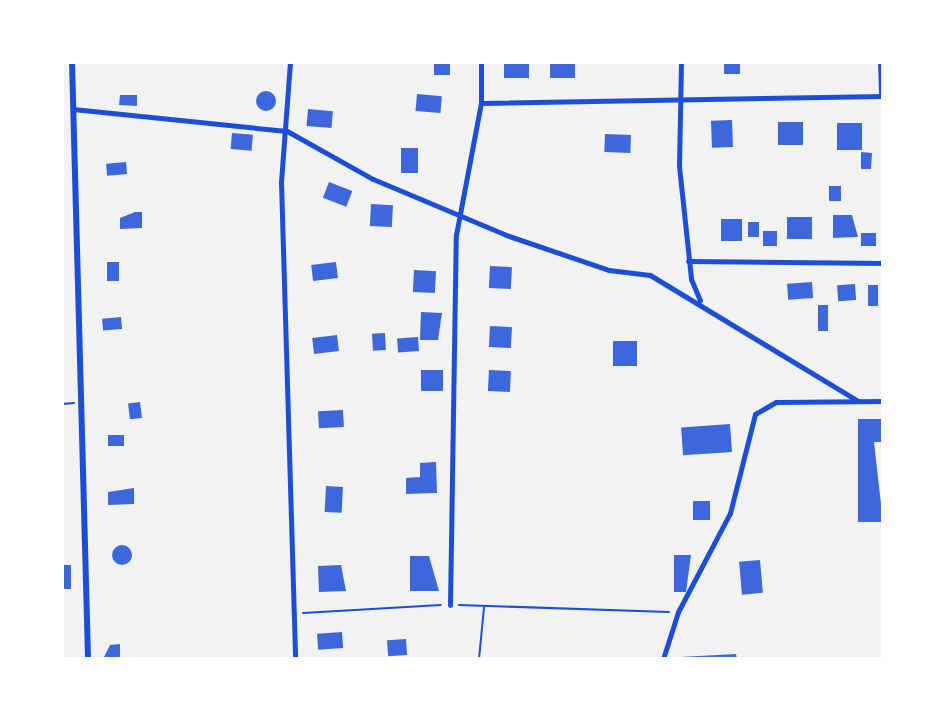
<!DOCTYPE html>
<html>
<head>
<meta charset="utf-8">
<style>
  body { margin:0 }
  #map { position:relative; width:945px; height:721px; overflow:hidden; background:#f2f2f2; font-family:Mulish,sans-serif }
  div>[style] { position:absolute }
  [style*='--x'] { left:calc(var(--x)*1px); top:calc(var(--y)*1px); width:calc(var(--w)*1px); rotate:calc(var(--a)*1deg) }
  .building>* { inset:0; background:#3d67dc; transform-origin:0 0 }
  .round { border-radius:50% }
  .path>* { height:2px; margin:-1px; padding:0 1px; transform-origin:1px; border-radius:1px; background:#1d4ed8 }
  .minor>* { height:5px; margin:-2.5px; padding:0 2.5px; transform-origin:2.5px; border-radius:2.5px; background:#1d4ed8 }
  .tertiary>* { height:6px; margin:-3px; padding:0 3px; transform-origin:3px; border-radius:3px; background:#1d4ed8 }
  span { translate:-50% -50%; white-space:nowrap; text-align:center; line-height:1.15; -webkit-text-stroke:7px #fff; paint-order:stroke }
  .frame { position:absolute; inset:0; border:64px solid #fff; pointer-events:none }
</style>
</head>
<body>
<div id="map">
  <div class="building">
    <i style="left:434px;top:62px;width:16px;height:13px"></i>
    <i style="left:504px;top:62px;width:25px;height:16px"></i>
    <i style="left:550px;top:62px;width:25px;height:16px"></i>
    <i style="left:724px;top:62px;width:16px;height:12px"></i>
    <i class="round" style="left:256px;top:91px;width:20px;height:20px"></i>
    <i style="left:417px;top:94px;width:25px;height:17px;rotate:5deg"></i>
    <i style="clip-path:polygon(120px 95px,137px 95px,137px 106px,119px 105px)"></i>
    <i style="left:308px;top:109px;width:25px;height:17px;rotate:5deg"></i>
    <i style="left:732px;top:120px;width:27px;height:21px;rotate:88deg"></i>
    <i style="left:803px;top:122px;width:23px;height:25px;rotate:90deg"></i>
    <i style="left:837px;top:123px;width:25px;height:27px"></i>
    <i style="left:232px;top:133px;width:21px;height:16px;rotate:5deg"></i>
    <i style="left:605px;top:134px;width:26px;height:18px;rotate:2deg"></i>
    <i style="left:418px;top:148px;width:25px;height:17px;rotate:90deg"></i>
    <i style="clip-path:polygon(861px 152px,872px 153px,871px 169px,861px 169px)"></i>
    <i style="left:126px;top:162px;width:12px;height:20px;rotate:85deg"></i>
    <i style="left:329px;top:182px;width:25px;height:17px;rotate:21deg"></i>
    <i style="left:829px;top:186px;width:12px;height:15px"></i>
    <i style="left:371px;top:204px;width:22px;height:22px;rotate:3deg"></i>
    <i style="clip-path:polygon(135px 212px,142px 212px,142px 228px,120px 229px,120px 218px)"></i>
    <i style="clip-path:polygon(833px 215px,852px 215px,858px 237px,833px 238px)"></i>
    <i style="left:787px;top:217px;width:25px;height:22px"></i>
    <i style="left:721px;top:219px;width:21px;height:22px"></i>
    <i style="left:748px;top:222px;width:11px;height:15px"></i>
    <i style="left:777px;top:231px;width:15px;height:14px;rotate:90deg"></i>
    <i style="left:861px;top:233px;width:15px;height:13px"></i>
    <i style="left:119px;top:262px;width:19px;height:12px;rotate:90deg"></i>
    <i style="left:336px;top:262px;width:16px;height:25px;rotate:83deg"></i>
    <i style="left:490px;top:266px;width:22px;height:22px;rotate:3deg"></i>
    <i style="left:414px;top:270px;width:22px;height:22px;rotate:3deg"></i>
    <i style="left:812px;top:282px;width:16px;height:25px;rotate:86deg"></i>
    <i style="left:855px;top:284px;width:16px;height:18px;rotate:86deg"></i>
    <i style="left:868px;top:285px;width:10px;height:21px"></i>
    <i style="left:818px;top:305px;width:10px;height:26px"></i>
    <i style="clip-path:polygon(421px 312px,442px 313px,438px 340px,420px 340px)"></i>
    <i style="left:121px;top:317px;width:12px;height:19px;rotate:85deg"></i>
    <i style="left:490px;top:326px;width:22px;height:21px;rotate:3deg"></i>
    <i style="left:385px;top:333px;width:17px;height:13px;rotate:87deg"></i>
    <i style="left:337px;top:335px;width:16px;height:25px;rotate:83deg"></i>
    <i style="left:418px;top:337px;width:14px;height:21px;rotate:86deg"></i>
    <i style="left:613px;top:341px;width:24px;height:25px"></i>
    <i style="left:421px;top:370px;width:22px;height:21px"></i>
    <i style="left:489px;top:370px;width:22px;height:21px;rotate:3deg"></i>
    <i style="left:140px;top:402px;width:16px;height:12px;rotate:83deg"></i>
    <i style="left:343px;top:410px;width:17px;height:25px;rotate:87deg"></i>
    <i style="clip-path:polygon(858px 419px,883px 419px,883px 442px,874px 442px,883px 522px,858px 522px)"></i>
    <i style="left:730px;top:424px;width:28px;height:49px;rotate:86deg"></i>
    <i style="left:108px;top:435px;width:16px;height:11px"></i>
    <i style="clip-path:polygon(436px 462px,437px 493px,406px 494px,406px 478px,420px 477px,420px 463px)"></i>
    <i style="left:326px;top:486px;width:17px;height:26px;rotate:3deg"></i>
    <i style="clip-path:polygon(134px 488px,134px 504px,108px 505px,108px 492px)"></i>
    <i style="left:693px;top:501px;width:17px;height:19px"></i>
    <i class="round" style="left:112px;top:545px;width:20px;height:20px"></i>
    <i style="clip-path:polygon(674px 555px,691px 555px,686px 592px,674px 592px)"></i>
    <i style="clip-path:polygon(410px 556px,429px 556px,439px 591px,410px 591px)"></i>
    <i style="left:760px;top:560px;width:33px;height:21px;rotate:85deg"></i>
    <i style="left:62px;top:565px;width:9px;height:24px"></i>
    <i style="clip-path:polygon(341px 565px,346px 591px,319px 592px,318px 566px)"></i>
    <i style="left:342px;top:632px;width:16px;height:25px;rotate:86deg"></i>
    <i style="left:406px;top:639px;width:16px;height:19px;rotate:86deg"></i>
    <i style="clip-path:polygon(120px 644px,120px 659px,103px 659px,110px 645px)"></i>
    <i style="clip-path:polygon(736px 654px,737px 659px,680px 659px,680px 657px)"></i>
  </div>
  <div class="path">
    <i style="--x:62;--y:404;--w:12;--a:-5"></i>
    <i style="--x:459;--y:605;--w:210;--a:1.9"></i>
    <i style="--x:303;--y:613;--w:138;--a:-3.3"></i>
    <i style="--x:479;--y:659;--w:52;--a:-84.5"></i>
  </div>
  <div class="minor">
    <i style="--x:290;--y:62;--w:120;--a:94.3"></i>
    <i style="--x:281;--y:182;--w:477;--a:88.3"></i>
    <i style="--x:681;--y:62;--w:104;--a:91.1"></i>
    <i style="--x:679;--y:166;--w:114;--a:83.9"></i>
    <i style="--x:691;--y:279;--w:23;--a:67"></i>
    <i style="--x:880;--y:62;--w:34;--a:88"></i>
    <i style="--x:481;--y:103;--w:402;--a:-1"></i>
    <i style="--x:73;--y:109;--w:215;--a:5.9"></i>
    <i style="--x:287;--y:131;--w:98;--a:29.2"></i>
    <i style="--x:373;--y:179;--w:144;--a:22.8"></i>
    <i style="--x:506;--y:235;--w:109;--a:18.8"></i>
    <i style="--x:609;--y:270;--w:41;--a:7"></i>
    <i style="--x:650;--y:275;--w:243;--a:31.2"></i>
    <i style="--x:688;--y:261;--w:195;--a:0.6"></i>
    <i style="--x:450;--y:605;--w:370;--a:-89.1"></i>
    <i style="--x:456;--y:235;--w:134;--a:-79.3"></i>
    <i style="--x:481;--y:103;--w:41;--a:-90"></i>
    <i style="--x:663;--y:659;--w:49;--a:-72.3"></i>
    <i style="--x:678;--y:612;--w:112;--a:-62.3"></i>
    <i style="--x:730;--y:513;--w:102;--a:-75.8"></i>
    <i style="--x:755;--y:414;--w:24;--a:-30"></i>
    <i style="--x:776;--y:402;--w:107;--a:-0.5"></i>
  </div>
  <div class="tertiary">
    <i style="--x:72;--y:62;--w:597;--a:88.46"></i>
  </div>
  <div class="frame"></div>
</div>
</body>
</html>
